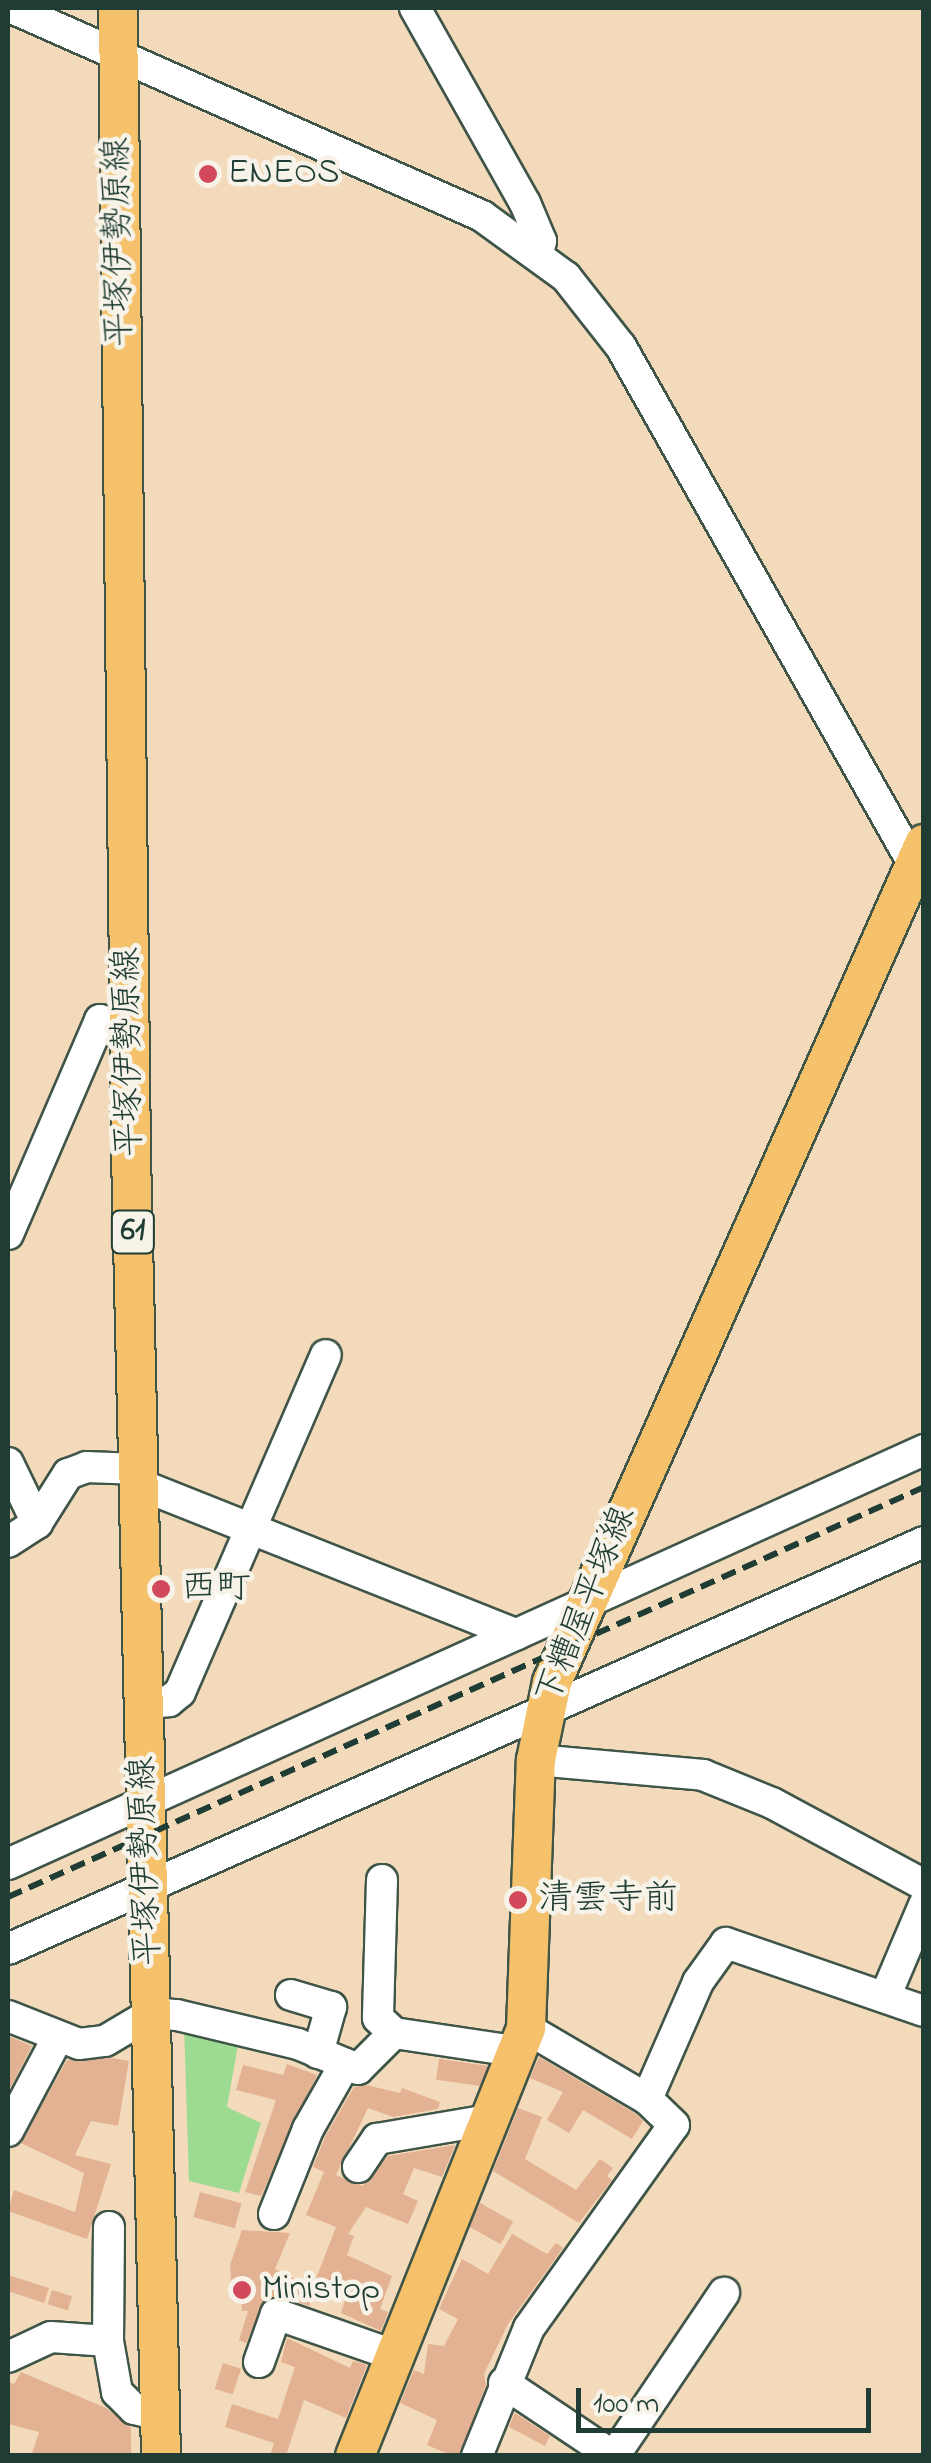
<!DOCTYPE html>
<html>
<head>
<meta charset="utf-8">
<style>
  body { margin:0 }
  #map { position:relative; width:931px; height:2463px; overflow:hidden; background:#f3daba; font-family:"Indie Flower","Klee One",sans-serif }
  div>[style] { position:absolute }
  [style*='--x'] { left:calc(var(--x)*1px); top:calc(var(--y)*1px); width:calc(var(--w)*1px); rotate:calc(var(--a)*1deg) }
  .green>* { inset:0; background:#9cdb91 }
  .building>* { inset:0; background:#e2b293; transform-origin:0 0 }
  .roads { filter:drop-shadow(2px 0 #3f5548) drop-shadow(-2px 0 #3f5548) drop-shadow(0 2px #3f5548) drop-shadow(0 -2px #3f5548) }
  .minor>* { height:30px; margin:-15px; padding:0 15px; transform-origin:15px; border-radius:15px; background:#fff }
  .major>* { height:38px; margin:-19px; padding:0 19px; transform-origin:19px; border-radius:19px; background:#f5c16b }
  .rail>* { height:6px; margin-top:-3px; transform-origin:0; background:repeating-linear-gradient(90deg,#1f3d34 0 15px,transparent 0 23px) }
  .dots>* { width:28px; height:28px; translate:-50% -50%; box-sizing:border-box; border:5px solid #f7f3e8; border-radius:50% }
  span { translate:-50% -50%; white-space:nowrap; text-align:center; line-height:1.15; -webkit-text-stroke:9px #f7f3e8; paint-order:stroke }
  .shield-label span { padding:2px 8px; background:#f7f3e8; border:2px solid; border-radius:8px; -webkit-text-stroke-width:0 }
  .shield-label { font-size:32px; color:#1f3d34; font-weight:700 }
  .poi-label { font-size:35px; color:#1f3d34 }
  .left { translate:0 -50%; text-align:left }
  .street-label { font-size:35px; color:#1f3d34 }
  .frame { position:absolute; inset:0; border:10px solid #1f3d34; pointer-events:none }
  .scale { position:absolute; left:576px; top:2388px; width:295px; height:45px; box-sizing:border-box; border:5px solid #1f3d34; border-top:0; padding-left:12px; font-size:30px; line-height:35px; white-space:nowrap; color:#1f3d34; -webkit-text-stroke:8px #f7f3e8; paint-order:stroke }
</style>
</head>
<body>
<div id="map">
  <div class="green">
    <i style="clip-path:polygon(184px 2024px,239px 2039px,227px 2107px,261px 2123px,239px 2193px,189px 2181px)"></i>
  </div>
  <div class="building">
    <i style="clip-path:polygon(8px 2036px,32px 2046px,8px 2092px)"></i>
    <i style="clip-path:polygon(539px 2057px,636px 2114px,643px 2121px,632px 2139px,583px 2110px,569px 2133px,547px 2120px,563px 2092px,530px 2078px)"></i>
    <i style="clip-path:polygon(112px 2058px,129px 2061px,118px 2126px,91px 2121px,75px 2155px,111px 2164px,87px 2239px,8px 2211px,14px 2190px,75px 2212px,84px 2173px,21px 2143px,67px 2060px)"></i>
    <i style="left:439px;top:2059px;width:49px;height:21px;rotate:8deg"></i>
    <i style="clip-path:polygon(287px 2064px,317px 2075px,261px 2196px,245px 2192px,276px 2100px,236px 2090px,243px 2065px,283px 2075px)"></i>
    <i style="clip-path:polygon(366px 2085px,400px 2093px,402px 2088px,440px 2102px,438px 2109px,393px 2117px,368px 2108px,336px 2175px,363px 2186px,388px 2156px,455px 2145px,442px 2177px,414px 2168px,403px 2194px,418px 2201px,408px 2224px,366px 2207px,348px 2234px,354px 2236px,347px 2255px,392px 2276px,380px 2309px,388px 2312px,381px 2331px,341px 2313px,347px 2294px,315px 2281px,336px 2227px,306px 2215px,324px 2172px,313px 2167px,326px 2135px,354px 2087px)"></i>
    <i style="clip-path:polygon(518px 2108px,542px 2117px,525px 2159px,576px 2190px,600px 2159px,613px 2168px,607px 2176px,612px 2180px,579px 2223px,493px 2171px)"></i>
    <i style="left:200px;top:2192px;width:43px;height:26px;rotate:15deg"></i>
    <i style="left:480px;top:2203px;width:38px;height:26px;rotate:29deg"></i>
    <i style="clip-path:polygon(242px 2230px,290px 2233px,275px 2269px,315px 2288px,309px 2306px,281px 2296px,265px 2299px,246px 2343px,239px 2340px,248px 2311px,242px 2311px,241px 2298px,232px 2298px,230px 2265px)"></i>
    <i style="clip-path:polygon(512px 2234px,547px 2254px,556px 2243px,563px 2248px,508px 2324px,484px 2374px,486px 2385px,459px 2456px,453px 2456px,427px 2445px,437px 2420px,400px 2403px,414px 2370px,424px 2374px,428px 2344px,444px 2346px,458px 2319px,439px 2309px,462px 2259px,488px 2274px)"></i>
    <i style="clip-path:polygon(8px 2275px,49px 2288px,44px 2303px,8px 2291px)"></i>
    <i style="left:52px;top:2290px;width:21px;height:15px;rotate:17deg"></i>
    <i style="clip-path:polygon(287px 2338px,350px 2368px,353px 2361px,367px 2365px,346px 2418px,304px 2400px,286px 2456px,270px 2456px,274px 2443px,225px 2427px,232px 2404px,278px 2419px,295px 2367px,281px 2362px)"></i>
    <i style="left:223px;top:2363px;width:19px;height:27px;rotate:18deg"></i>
    <i style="clip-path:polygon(21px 2372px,106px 2408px,131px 2428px,131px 2456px,31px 2456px,39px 2432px,8px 2424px,8px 2382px,14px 2384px)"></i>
    <i style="clip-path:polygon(515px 2413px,550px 2436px,545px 2446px,509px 2427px)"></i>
  </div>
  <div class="roads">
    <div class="minor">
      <i style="--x:12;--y:8;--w:514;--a:23.87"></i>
      <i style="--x:482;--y:216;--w:104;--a:36"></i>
      <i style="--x:566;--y:277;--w:89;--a:51.8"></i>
      <i style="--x:621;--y:347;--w:611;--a:60.5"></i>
      <i style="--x:415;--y:8;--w:224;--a:60.6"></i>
      <i style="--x:525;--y:203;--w:41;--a:67.2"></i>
      <i style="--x:541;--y:241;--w:12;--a:104"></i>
      <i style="--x:8;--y:1234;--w:233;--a:-66.7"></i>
      <i style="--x:100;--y:1020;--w:31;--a:17"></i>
      <i style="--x:8;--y:1463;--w:67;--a:64.2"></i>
      <i style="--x:141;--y:1485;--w:404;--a:21.7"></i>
      <i style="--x:8;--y:1542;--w:35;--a:-33"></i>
      <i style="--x:37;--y:1523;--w:58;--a:-57.7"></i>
      <i style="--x:68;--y:1474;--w:20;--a:-20"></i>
      <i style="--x:87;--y:1467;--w:51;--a:2.2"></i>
      <i style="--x:143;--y:1703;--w:26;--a:-4"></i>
      <i style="--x:169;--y:1701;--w:14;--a:-39"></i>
      <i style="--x:180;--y:1692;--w:367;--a:-66.6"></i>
      <i style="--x:536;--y:1760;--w:168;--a:5.1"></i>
      <i style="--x:703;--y:1775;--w:74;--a:22.1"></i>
      <i style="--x:772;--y:1803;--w:173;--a:28.3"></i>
      <i style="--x:8;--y:1864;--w:1005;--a:-24.32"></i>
      <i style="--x:382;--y:1880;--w:138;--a:91.7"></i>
      <i style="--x:378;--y:2018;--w:22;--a:43"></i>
      <i style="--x:8;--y:1949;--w:1002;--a:-23.96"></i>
      <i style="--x:291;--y:1995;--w:42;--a:16.7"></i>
      <i style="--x:331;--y:2007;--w:48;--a:105.8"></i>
      <i style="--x:885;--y:1997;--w:100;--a:-67"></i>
      <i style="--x:8;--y:2016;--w:76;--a:21.5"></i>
      <i style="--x:79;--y:2044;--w:26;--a:-7"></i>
      <i style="--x:105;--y:2041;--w:55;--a:-30.8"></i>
      <i style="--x:152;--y:2013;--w:25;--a:5"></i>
      <i style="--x:177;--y:2015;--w:124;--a:13.5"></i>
      <i style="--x:298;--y:2044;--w:65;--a:22.6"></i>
      <i style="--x:358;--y:2069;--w:51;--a:-45"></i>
      <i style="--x:394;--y:2033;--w:122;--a:8.5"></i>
      <i style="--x:647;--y:2099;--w:128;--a:-66.4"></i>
      <i style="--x:698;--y:1982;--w:48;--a:-54.3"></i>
      <i style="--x:726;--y:1943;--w:209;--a:19"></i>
      <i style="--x:8;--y:2131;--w:104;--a:-62"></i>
      <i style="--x:358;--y:2167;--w:34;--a:-56"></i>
      <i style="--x:377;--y:2139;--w:113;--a:-9.7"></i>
      <i style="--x:274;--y:2214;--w:92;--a:-68.2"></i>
      <i style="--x:308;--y:2129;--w:75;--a:-60.4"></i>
      <i style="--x:109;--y:2227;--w:114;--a:90.5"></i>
      <i style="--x:108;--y:2341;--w:52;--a:80"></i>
      <i style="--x:117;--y:2392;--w:24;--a:45"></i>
      <i style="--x:134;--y:2409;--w:26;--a:13"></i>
      <i style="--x:8;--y:2357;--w:47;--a:-24.9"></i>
      <i style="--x:51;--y:2337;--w:57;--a:4"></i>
      <i style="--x:259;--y:2362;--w:51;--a:-70.5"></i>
      <i style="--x:276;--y:2314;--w:125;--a:19.2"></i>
      <i style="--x:504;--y:2383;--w:131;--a:33.8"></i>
      <i style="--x:477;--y:2456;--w:138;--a:-67.9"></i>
      <i style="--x:529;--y:2328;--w:249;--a:-54.5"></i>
      <i style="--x:674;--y:2125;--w:37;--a:-136"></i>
      <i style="--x:647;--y:2099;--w:140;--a:-149.6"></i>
      <i style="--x:614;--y:2456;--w:197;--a:-56"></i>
    </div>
    <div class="major">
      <i style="--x:118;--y:8;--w:1146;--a:89.35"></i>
      <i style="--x:131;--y:1154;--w:1302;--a:88.68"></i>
      <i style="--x:355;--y:2456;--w:461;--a:-68.2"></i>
      <i style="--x:526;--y:2028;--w:268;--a:-87.9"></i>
      <i style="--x:536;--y:1760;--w:80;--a:-78.4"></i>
      <i style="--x:552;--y:1682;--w:917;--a:-66.06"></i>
    </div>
  </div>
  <div class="rail">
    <i style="--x:8;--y:1897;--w:1004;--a:-24.11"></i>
  </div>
  <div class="dots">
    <i style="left:208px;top:174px;background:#d1495b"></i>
    <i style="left:161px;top:1589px;background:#d1495b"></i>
    <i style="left:518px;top:1900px;background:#d1495b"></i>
    <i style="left:242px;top:2290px;background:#d1495b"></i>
  </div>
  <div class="shield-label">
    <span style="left:133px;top:1232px">61</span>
  </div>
  <div class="poi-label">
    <span class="left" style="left:228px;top:174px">ENEOS</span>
    <span class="left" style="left:181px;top:1589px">西町</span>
    <span class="left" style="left:538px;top:1900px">清雲寺前</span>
    <span class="left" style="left:262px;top:2290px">Ministop</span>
  </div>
  <div class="street-label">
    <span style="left:120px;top:242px;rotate:-91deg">平塚伊勢原線</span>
    <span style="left:130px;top:1052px;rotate:-91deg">平塚伊勢原線</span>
    <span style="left:587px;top:1606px;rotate:-68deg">下糟屋平塚線</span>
    <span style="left:147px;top:1861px;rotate:-92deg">平塚伊勢原線</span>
  </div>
  <div class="frame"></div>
  <div class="scale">100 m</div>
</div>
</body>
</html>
